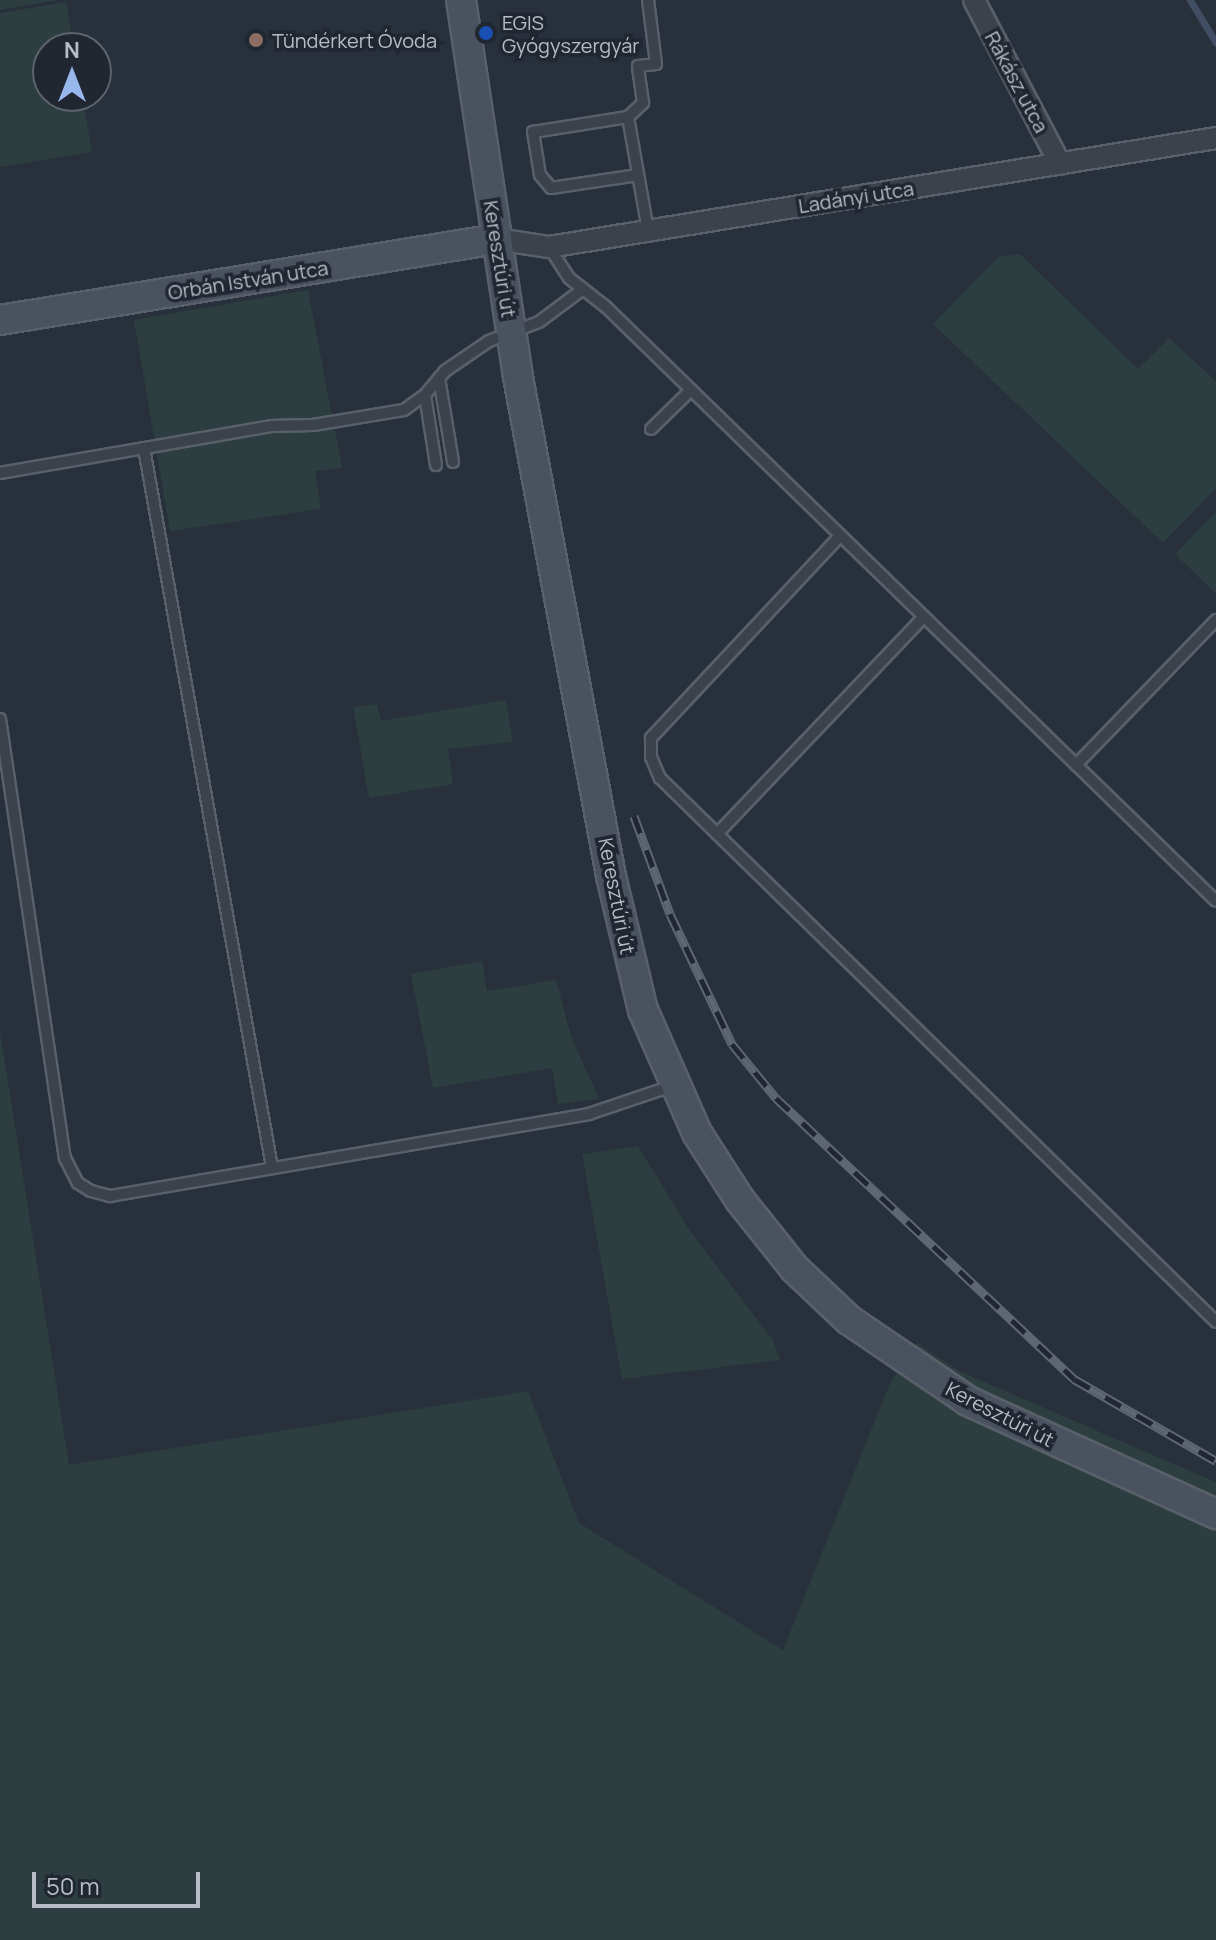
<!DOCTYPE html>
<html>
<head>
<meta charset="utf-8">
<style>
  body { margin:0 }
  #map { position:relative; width:1216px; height:1940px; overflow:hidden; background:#28303c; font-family:Manrope,sans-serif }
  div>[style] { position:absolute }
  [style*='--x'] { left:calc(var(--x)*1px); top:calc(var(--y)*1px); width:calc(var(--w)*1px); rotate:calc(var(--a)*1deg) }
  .green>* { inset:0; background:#2c3e3f }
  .stream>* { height:7px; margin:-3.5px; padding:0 3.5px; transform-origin:3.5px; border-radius:3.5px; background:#404d63 }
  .roads { filter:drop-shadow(2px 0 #59606a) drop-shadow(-2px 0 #59606a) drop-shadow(0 2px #59606a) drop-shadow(0 -2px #59606a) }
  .lane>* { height:10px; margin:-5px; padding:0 5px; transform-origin:5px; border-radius:5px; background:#3b424c }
  .street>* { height:20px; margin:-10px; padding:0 10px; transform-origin:10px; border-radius:10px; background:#3b424c }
  .secondary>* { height:28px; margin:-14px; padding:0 14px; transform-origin:14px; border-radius:14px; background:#4a515f }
  .rail>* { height:9px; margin-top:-4.5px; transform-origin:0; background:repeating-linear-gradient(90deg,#202731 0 18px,#5e6673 0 36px); box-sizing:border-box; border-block:2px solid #5e6673 }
  .dots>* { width:22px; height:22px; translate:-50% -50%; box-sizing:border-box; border:4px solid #202731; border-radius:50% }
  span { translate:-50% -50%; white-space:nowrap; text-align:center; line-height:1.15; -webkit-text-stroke:7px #202731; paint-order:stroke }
  .poi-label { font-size:20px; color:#b7bdc7 }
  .left { translate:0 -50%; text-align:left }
  .street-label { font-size:20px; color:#b7bdc7 }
  .north { position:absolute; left:32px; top:32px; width:80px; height:80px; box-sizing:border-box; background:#202731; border:2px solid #5c636d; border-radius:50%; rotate:0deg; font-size:22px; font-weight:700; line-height:32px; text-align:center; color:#b7bdc7 }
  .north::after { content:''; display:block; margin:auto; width:28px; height:36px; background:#98b7ec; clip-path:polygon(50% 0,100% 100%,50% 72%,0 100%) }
  .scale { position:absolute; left:32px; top:1872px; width:168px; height:36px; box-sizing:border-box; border:4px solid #b7bdc7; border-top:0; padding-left:10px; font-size:24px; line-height:28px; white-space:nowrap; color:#b7bdc7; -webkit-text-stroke:6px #202731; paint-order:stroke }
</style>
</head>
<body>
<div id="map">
  <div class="green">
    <i style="clip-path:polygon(0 0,59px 0,0 10px)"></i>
    <i style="clip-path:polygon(66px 2px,74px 48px,48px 48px,48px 96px,82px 96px,92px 152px,0 167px,0 13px)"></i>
    <i style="clip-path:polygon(1020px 254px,1138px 369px,1169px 338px,1216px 381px,1216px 488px,1163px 543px,933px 324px,998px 257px)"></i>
    <i style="clip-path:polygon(308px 290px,342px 468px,315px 471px,321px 509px,170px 531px,134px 320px)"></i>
    <i style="clip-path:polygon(1216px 512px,1216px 591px,1215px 593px,1175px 554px)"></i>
    <i style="clip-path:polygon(506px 700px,513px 742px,448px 749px,453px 784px,369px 798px,353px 707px,377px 704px,381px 721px)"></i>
    <i style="clip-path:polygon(482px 961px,487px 991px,556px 980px,571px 1036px,599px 1099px,558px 1104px,552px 1068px,433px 1088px,411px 974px)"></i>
    <i style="clip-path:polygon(0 1032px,69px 1465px,528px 1391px,579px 1523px,783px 1650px,890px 1383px,917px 1343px,961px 1372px,1216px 1482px,1216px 1940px,0 1940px)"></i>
    <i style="clip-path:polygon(638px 1146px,690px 1231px,773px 1340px,780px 1360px,622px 1379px,582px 1154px)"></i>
  </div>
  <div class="stream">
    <i style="--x:1190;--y:0;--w:50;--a:58.8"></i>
  </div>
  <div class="roads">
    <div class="lane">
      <i style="--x:628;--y:117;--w:21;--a:-43"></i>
      <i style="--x:643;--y:103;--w:37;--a:-98"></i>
      <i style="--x:638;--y:66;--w:18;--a:-6"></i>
      <i style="--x:656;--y:64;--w:64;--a:-97.1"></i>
      <i style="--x:638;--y:175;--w:88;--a:171.5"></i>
      <i style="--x:551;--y:188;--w:17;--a:-130"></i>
      <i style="--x:540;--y:175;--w:44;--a:-99.2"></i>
      <i style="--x:533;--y:132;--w:96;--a:-9"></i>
      <i style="--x:628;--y:117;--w:116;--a:80"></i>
      <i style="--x:549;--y:247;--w:37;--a:57"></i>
      <i style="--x:569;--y:278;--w:47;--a:38.1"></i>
      <i style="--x:606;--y:307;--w:851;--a:44.24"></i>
      <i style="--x:439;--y:378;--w:85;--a:80.5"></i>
      <i style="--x:425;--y:395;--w:71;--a:81.1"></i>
      <i style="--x:651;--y:429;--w:56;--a:-44.3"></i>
      <i style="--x:144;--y:448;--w:730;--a:79.91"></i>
      <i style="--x:0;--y:473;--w:275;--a:-9.8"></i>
      <i style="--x:271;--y:426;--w:42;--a:-1.4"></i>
      <i style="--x:313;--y:425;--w:92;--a:-9.4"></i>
      <i style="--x:404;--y:410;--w:26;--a:-36"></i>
      <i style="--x:425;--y:395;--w:31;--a:-50"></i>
      <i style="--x:445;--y:371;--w:53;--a:-34.3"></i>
      <i style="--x:489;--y:341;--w:53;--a:-20.8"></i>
      <i style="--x:539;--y:322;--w:55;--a:-36.9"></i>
      <i style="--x:840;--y:536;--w:277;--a:133.1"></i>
      <i style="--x:651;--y:738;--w:19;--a:90"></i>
      <i style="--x:651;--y:757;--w:23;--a:67"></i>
      <i style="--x:660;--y:778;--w:778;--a:44.37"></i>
      <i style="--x:0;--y:719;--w:444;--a:81.6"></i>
      <i style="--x:65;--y:1158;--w:28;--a:63"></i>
      <i style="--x:78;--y:1183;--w:15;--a:32"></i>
      <i style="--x:91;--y:1191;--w:20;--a:15"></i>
      <i style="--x:110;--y:1196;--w:486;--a:-9.7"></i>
      <i style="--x:589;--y:1114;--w:88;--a:-18.6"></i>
      <i style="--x:1076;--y:765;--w:202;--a:-46"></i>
      <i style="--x:717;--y:834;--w:300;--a:-46.4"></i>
    </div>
    <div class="street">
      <i style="--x:974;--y:0;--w:185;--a:62.3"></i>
      <i style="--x:496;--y:239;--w:54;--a:8.6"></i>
      <i style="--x:549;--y:247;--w:676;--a:-9.28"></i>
    </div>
    <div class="secondary">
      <i style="--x:461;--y:0;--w:381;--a:81.4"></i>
      <i style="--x:518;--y:377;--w:508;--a:79.44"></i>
      <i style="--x:611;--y:876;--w:138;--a:76.6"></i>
      <i style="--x:643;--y:1010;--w:134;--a:66.3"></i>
      <i style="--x:697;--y:1133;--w:80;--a:57.3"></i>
      <i style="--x:740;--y:1200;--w:87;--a:51.5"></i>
      <i style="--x:794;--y:1268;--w:76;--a:43.4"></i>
      <i style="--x:849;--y:1320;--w:144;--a:34.2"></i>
      <i style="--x:968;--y:1401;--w:273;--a:24.5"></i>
      <i style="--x:0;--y:320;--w:503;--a:-9.27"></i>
    </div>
  </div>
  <div class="rail">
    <i style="--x:634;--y:816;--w:104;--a:69.8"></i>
    <i style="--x:670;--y:914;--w:144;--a:64.5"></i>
    <i style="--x:732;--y:1044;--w:70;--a:50.8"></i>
    <i style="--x:776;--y:1098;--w:410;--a:43.3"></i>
    <i style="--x:1074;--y:1379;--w:164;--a:30"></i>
  </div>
  <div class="dots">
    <i style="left:486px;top:33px;background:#1a4fb4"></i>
    <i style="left:256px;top:40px;background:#8d6e63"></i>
  </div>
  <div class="poi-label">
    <span class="left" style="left:502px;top:34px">EGIS<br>Gyógyszergyár</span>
    <span class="left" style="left:272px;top:40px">Tündérkert Óvoda</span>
  </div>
  <div class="street-label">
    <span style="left:1017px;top:82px;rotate:62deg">Rákász utca</span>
    <span style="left:856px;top:197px;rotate:-9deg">Ladányi utca</span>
    <span style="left:500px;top:259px;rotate:81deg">Keresztúri út</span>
    <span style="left:248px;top:280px;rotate:-9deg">Orbán István utca</span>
    <span style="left:617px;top:896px;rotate:79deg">Keresztúri út</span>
    <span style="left:1000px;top:1414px;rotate:27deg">Keresztúri út</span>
  </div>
  <div class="north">N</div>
  <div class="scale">50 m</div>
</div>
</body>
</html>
